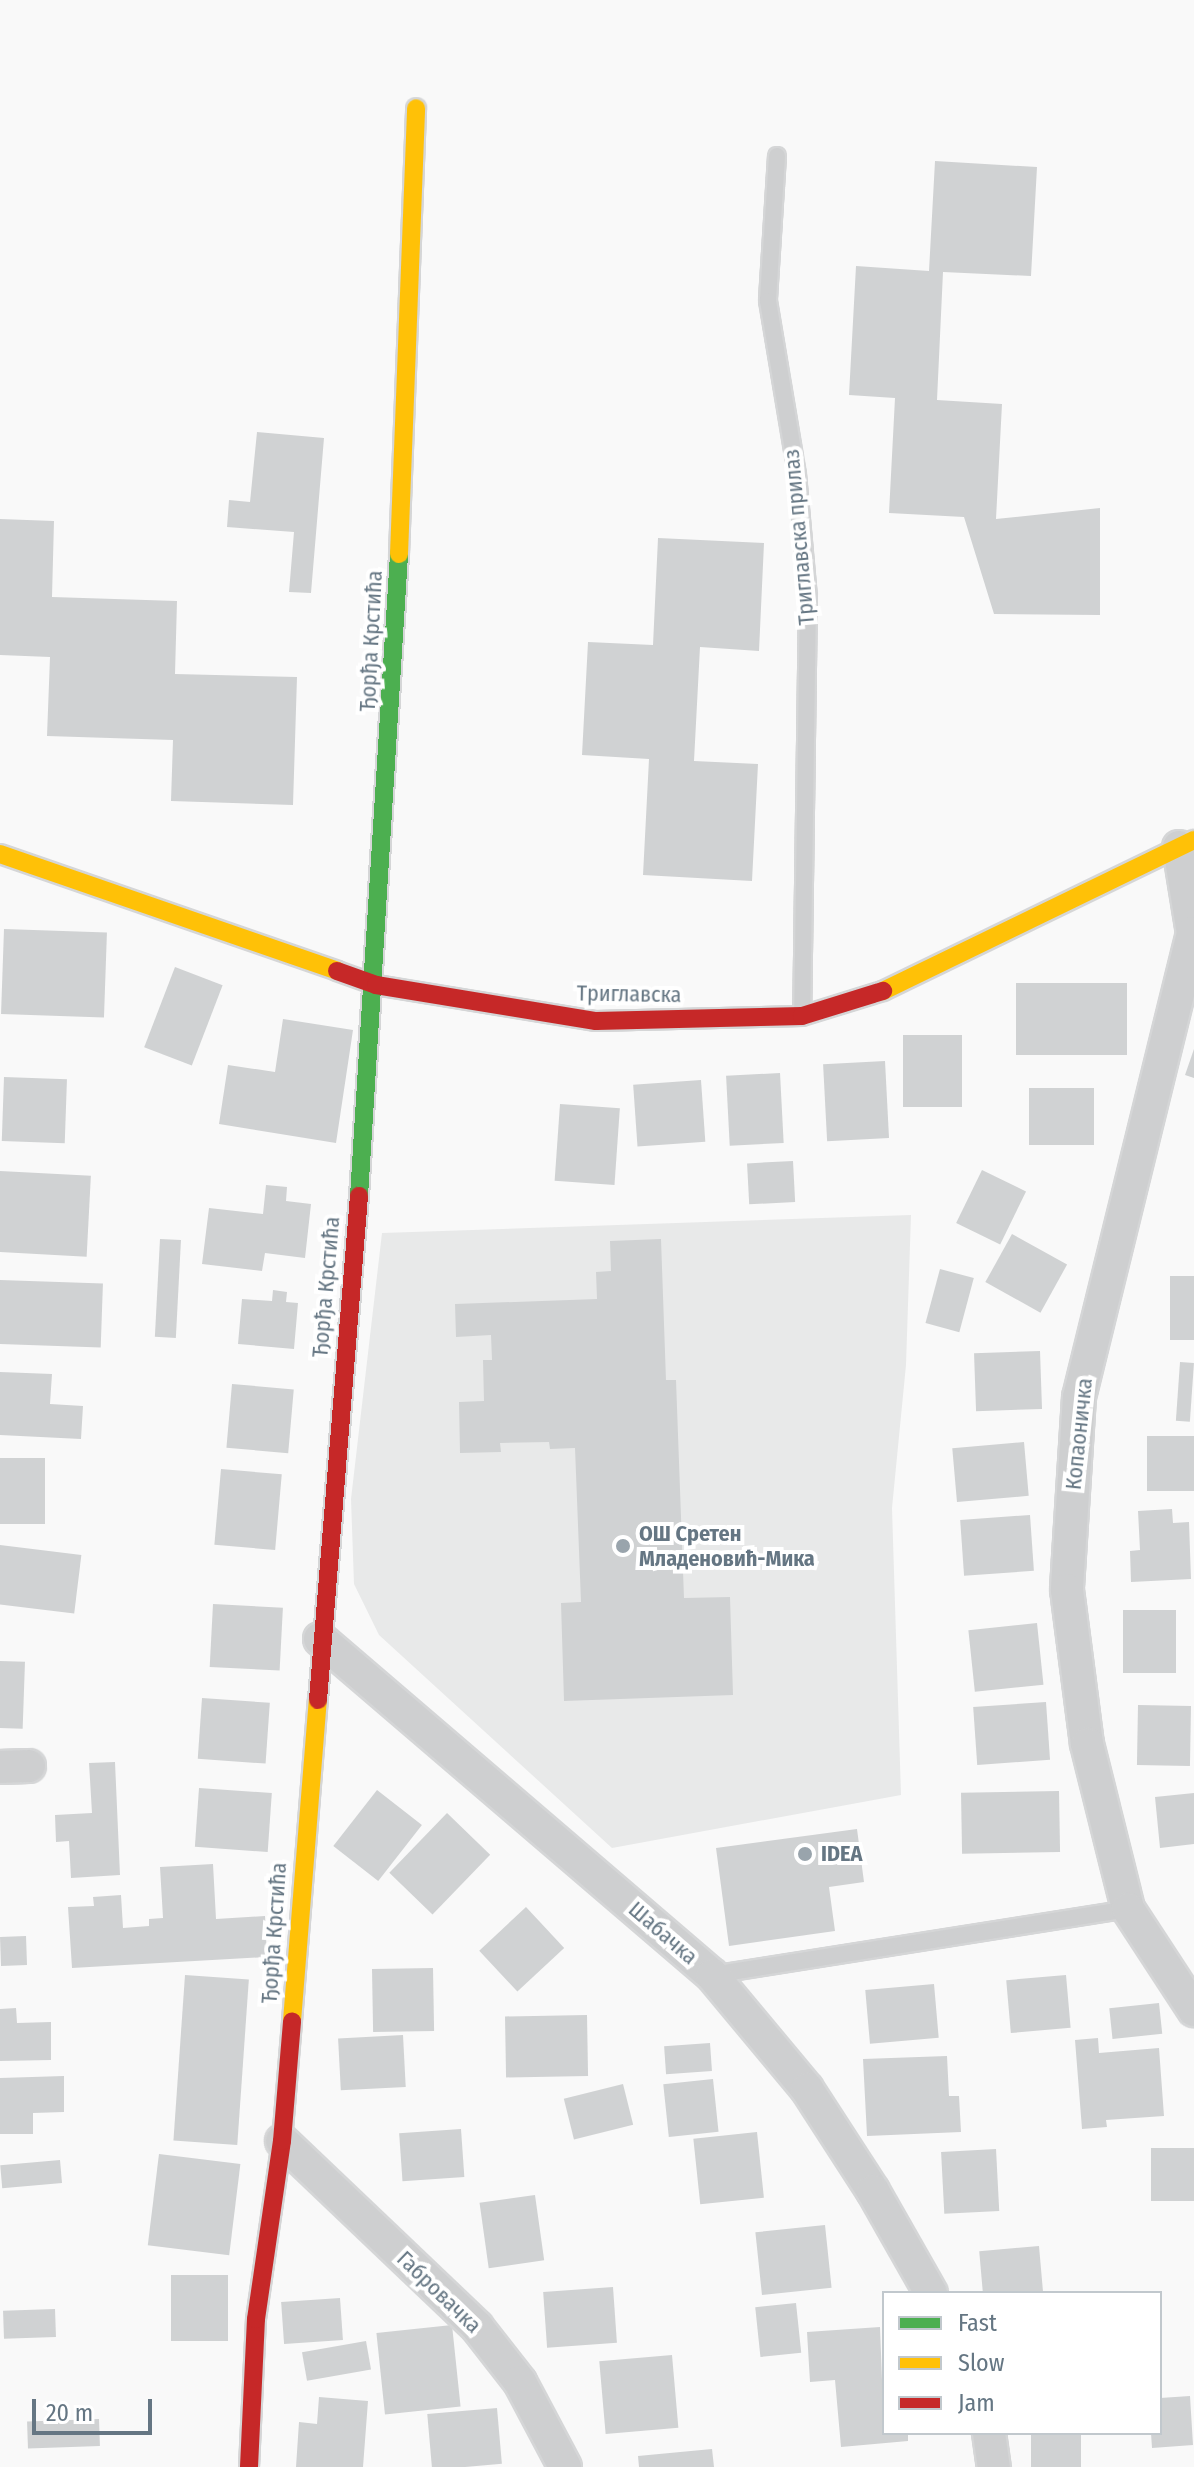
<!DOCTYPE html>
<html>
<head>
<meta charset="utf-8">
<style>
  body { margin:0 }
  #map { position:relative; width:1194px; height:2467px; overflow:hidden; background:#f9f9f9; font-family:"Fira Sans Condensed",sans-serif }
  div>[style] { position:absolute }
  [style*='--x'] { left:calc(var(--x)*1px); top:calc(var(--y)*1px); width:calc(var(--w)*1px); rotate:calc(var(--a)*1deg) }
  .built>* { inset:0; background:#e8e9e9 }
  .building>* { inset:0; background:#d0d2d3; transform-origin:0 0 }
  .roads { filter:drop-shadow(2px 0 #d5d6d7) drop-shadow(-2px 0 #d5d6d7) drop-shadow(0 2px #d5d6d7) drop-shadow(0 -2px #d5d6d7) }
  .lane>* { height:16px; margin:-8px; padding:0 8px; transform-origin:8px; border-radius:8px; background:#cecfd0 }
  .street>* { height:32px; margin:-16px; padding:0 16px; transform-origin:16px; border-radius:16px; background:#cecfd0 }
  .fast>* { height:18px; margin:-9px; padding:0 9px; transform-origin:9px; border-radius:9px; background:#4caf50 }
  .slow>* { height:18px; margin:-9px; padding:0 9px; transform-origin:9px; border-radius:9px; background:#ffc107 }
  .jam>* { height:18px; margin:-9px; padding:0 9px; transform-origin:9px; border-radius:9px; background:#c62828 }
  .dots>* { width:22px; height:22px; translate:-50% -50%; box-sizing:border-box; border:4px solid #fff; border-radius:50% }
  span { translate:-50% -50%; white-space:nowrap; text-align:center; line-height:1.15; -webkit-text-stroke:8px #fff; paint-order:stroke }
  .street-label { font-size:22px; color:#657683 }
  .poi-label { font-size:22px; color:#657683; font-weight:700 }
  .left { translate:0 -50%; text-align:left }
  .legend { position:absolute; left:882px; top:2291px; width:280px; height:144px; box-sizing:border-box; background:#fff; border:2px solid #c1c8cd; margin:0; padding:10px 14px; list-style:none; font-size:24px; color:#657683 }
  .legend li { display:flex; align-items:center; gap:16px; height:40px }
  .legend b { width:40px; border:2px solid #c1c8cd }
  .scale { position:absolute; left:32px; top:2399px; width:120px; height:36px; box-sizing:border-box; border:4px solid #657683; border-top:0; padding-left:10px; font-size:24px; line-height:28px; white-space:nowrap; color:#657683; -webkit-text-stroke:6px #fff; paint-order:stroke }
</style>
</head>
<body>
<div id="map">
  <div class="built">
    <i style="clip-path:polygon(911px 1215px,906px 1365px,892px 1508px,901px 1795px,612px 1848px,379px 1635px,354px 1584px,351px 1499px,382px 1233px)"></i>
  </div>
  <div class="building">
    <i style="clip-path:polygon(935px 161px,1037px 167px,1031px 276px,943px 272px,937px 400px,1002px 404px,996px 519px,1100px 508px,1100px 615px,994px 614px,964px 517px,889px 513px,895px 398px,849px 395px,856px 266px,929px 271px)"></i>
    <i style="clip-path:polygon(257px 432px,324px 438px,311px 593px,289px 592px,294px 532px,227px 527px,229px 500px,250px 502px)"></i>
    <i style="clip-path:polygon(0 519px,54px 521px,52px 597px,177px 601px,175px 674px,297px 677px,293px 805px,171px 801px,173px 740px,47px 736px,50px 657px,0 655px)"></i>
    <i style="clip-path:polygon(658px 538px,764px 543px,759px 651px,700px 647px,694px 761px,758px 764px,752px 881px,643px 875px,649px 759px,582px 755px,588px 642px,653px 645px)"></i>
    <i style="left:4px;top:929px;width:103px;height:85px;rotate:2deg"></i>
    <i style="left:175px;top:967px;width:51px;height:86px;rotate:21deg"></i>
    <i style="left:1016px;top:983px;width:111px;height:72px"></i>
    <i style="clip-path:polygon(283px 1019px,353px 1030px,336px 1143px,219px 1124px,228px 1065px,275px 1072px)"></i>
    <i style="left:903px;top:1035px;width:59px;height:72px"></i>
    <i style="clip-path:polygon(1194px 1049px,1194px 1078px,1185px 1075px)"></i>
    <i style="left:885px;top:1061px;width:77px;height:62px;rotate:87deg"></i>
    <i style="left:780px;top:1073px;width:70px;height:54px;rotate:87deg"></i>
    <i style="left:4px;top:1077px;width:63px;height:64px;rotate:2deg"></i>
    <i style="left:701px;top:1080px;width:62px;height:68px;rotate:86deg"></i>
    <i style="left:1094px;top:1088px;width:57px;height:65px;rotate:90deg"></i>
    <i style="left:560px;top:1104px;width:60px;height:77px;rotate:4deg"></i>
    <i style="left:793px;top:1161px;width:41px;height:46px;rotate:87deg"></i>
    <i style="left:982px;top:1170px;width:49px;height:59px;rotate:26deg"></i>
    <i style="left:0;top:1171px;width:91px;height:81px;rotate:3deg"></i>
    <i style="clip-path:polygon(266px 1185px,287px 1187px,286px 1201px,311px 1204px,305px 1258px,265px 1253px,262px 1271px,202px 1264px,209px 1208px,263px 1214px)"></i>
    <i style="left:1012px;top:1234px;width:63px;height:55px;rotate:29deg"></i>
    <i style="left:160px;top:1239px;width:21px;height:98px;rotate:3deg"></i>
    <i style="clip-path:polygon(661px 1239px,666px 1380px,676px 1380px,684px 1598px,730px 1597px,733px 1695px,564px 1701px,561px 1603px,581px 1602px,575px 1448px,550px 1449px,549px 1442px,500px 1443px,501px 1452px,460px 1453px,459px 1402px,484px 1401px,483px 1360px,492px 1360px,491px 1335px,456px 1337px,455px 1304px,597px 1299px,596px 1272px,611px 1271px,610px 1241px)"></i>
    <i style="left:940px;top:1269px;width:35px;height:56px;rotate:15deg"></i>
    <i style="left:1194px;top:1276px;width:64px;height:24px;rotate:90deg"></i>
    <i style="left:0;top:1280px;width:103px;height:64px;rotate:2deg"></i>
    <i style="clip-path:polygon(273px 1290px,287px 1292px,286px 1302px,298px 1303px,294px 1349px,238px 1344px,242px 1299px,272px 1301px)"></i>
    <i style="left:1040px;top:1351px;width:58px;height:66px;rotate:88deg"></i>
    <i style="left:1180px;top:1362px;width:14px;height:59px;rotate:4deg"></i>
    <i style="clip-path:polygon(0 1372px,52px 1374px,50px 1404px,83px 1406px,81px 1439px,0 1435px)"></i>
    <i style="left:232px;top:1384px;width:62px;height:64px;rotate:5deg"></i>
    <i style="left:1147px;top:1436px;width:47px;height:55px"></i>
    <i style="left:1024px;top:1442px;width:54px;height:72px;rotate:85deg"></i>
    <i style="left:0;top:1458px;width:45px;height:66px"></i>
    <i style="left:221px;top:1469px;width:61px;height:76px;rotate:5deg"></i>
    <i style="clip-path:polygon(1172px 1509px,1173px 1523px,1189px 1522px,1191px 1579px,1131px 1582px,1130px 1551px,1140px 1550px,1138px 1511px)"></i>
    <i style="left:1030px;top:1515px;width:56px;height:70px;rotate:86deg"></i>
    <i style="left:0;top:1545px;width:82px;height:59px;rotate:7deg"></i>
    <i style="left:213px;top:1604px;width:70px;height:63px;rotate:3deg"></i>
    <i style="left:1123px;top:1610px;width:53px;height:63px"></i>
    <i style="left:1037px;top:1623px;width:62px;height:69px;rotate:84deg"></i>
    <i style="left:0;top:1661px;width:25px;height:67px;rotate:2deg"></i>
    <i style="left:202px;top:1698px;width:68px;height:61px;rotate:4deg"></i>
    <i style="left:1046px;top:1702px;width:58px;height:73px;rotate:86deg"></i>
    <i style="left:1138px;top:1705px;width:53px;height:60px;rotate:1deg"></i>
    <i style="clip-path:polygon(115px 1762px,120px 1875px,71px 1878px,69px 1841px,56px 1842px,55px 1815px,92px 1813px,89px 1763px)"></i>
    <i style="left:199px;top:1788px;width:73px;height:59px;rotate:4deg"></i>
    <i style="left:377px;top:1790px;width:57px;height:71px;rotate:38deg"></i>
    <i style="left:1059px;top:1791px;width:61px;height:98px;rotate:89deg"></i>
    <i style="clip-path:polygon(1194px 1793px,1194px 1844px,1160px 1848px,1155px 1797px)"></i>
    <i style="left:447px;top:1813px;width:60px;height:83px;rotate:44deg"></i>
    <i style="clip-path:polygon(857px 1829px,864px 1882px,829px 1887px,835px 1931px,729px 1946px,716px 1848px)"></i>
    <i style="clip-path:polygon(213px 1864px,216px 1919px,265px 1916px,267px 1957px,72px 1968px,68px 1907px,94px 1906px,93px 1897px,121px 1895px,123px 1928px,149px 1926px,149px 1919px,163px 1918px,160px 1867px)"></i>
    <i style="left:526px;top:1907px;width:56px;height:64px;rotate:47deg"></i>
    <i style="left:26px;top:1936px;width:29px;height:26px;rotate:88deg"></i>
    <i style="left:433px;top:1968px;width:63px;height:61px;rotate:89deg"></i>
    <i style="left:185px;top:1975px;width:64px;height:166px;rotate:4deg"></i>
    <i style="left:1066px;top:1975px;width:53px;height:60px;rotate:85deg"></i>
    <i style="left:934px;top:1984px;width:54px;height:69px;rotate:85deg"></i>
    <i style="left:1159px;top:2003px;width:31px;height:50px;rotate:84deg"></i>
    <i style="clip-path:polygon(16px 2008px,17px 2023px,51px 2022px,51px 2060px,0 2061px,0 2009px)"></i>
    <i style="left:587px;top:2015px;width:61px;height:82px;rotate:89deg"></i>
    <i style="left:403px;top:2035px;width:52px;height:65px;rotate:87deg"></i>
    <i style="clip-path:polygon(1098px 2038px,1099px 2053px,1159px 2048px,1164px 2116px,1106px 2120px,1107px 2127px,1082px 2129px,1075px 2040px)"></i>
    <i style="left:710px;top:2043px;width:28px;height:46px;rotate:86deg"></i>
    <i style="clip-path:polygon(947px 2056px,949px 2096px,959px 2096px,961px 2132px,867px 2136px,863px 2059px)"></i>
    <i style="clip-path:polygon(64px 2076px,64px 2112px,33px 2113px,33px 2134px,0 2134px,0 2078px)"></i>
    <i style="left:713px;top:2079px;width:53px;height:50px;rotate:84deg"></i>
    <i style="left:623px;top:2084px;width:42px;height:61px;rotate:76deg"></i>
    <i style="left:461px;top:2129px;width:48px;height:62px;rotate:86deg"></i>
    <i style="left:757px;top:2132px;width:66px;height:64px;rotate:84deg"></i>
    <i style="left:1194px;top:2148px;width:53px;height:43px;rotate:90deg"></i>
    <i style="left:996px;top:2149px;width:62px;height:55px;rotate:87deg"></i>
    <i style="left:159px;top:2154px;width:82px;height:92px;rotate:7deg"></i>
    <i style="left:60px;top:2160px;width:23px;height:60px;rotate:85deg"></i>
    <i style="left:535px;top:2195px;width:66px;height:56px;rotate:82deg"></i>
    <i style="left:825px;top:2225px;width:63px;height:70px;rotate:84deg"></i>
    <i style="left:1039px;top:2246px;width:47px;height:60px;rotate:85deg"></i>
    <i style="left:171px;top:2275px;width:57px;height:66px"></i>
    <i style="left:613px;top:2287px;width:56px;height:70px;rotate:86deg"></i>
    <i style="left:340px;top:2298px;width:42px;height:59px;rotate:86deg"></i>
    <i style="left:796px;top:2303px;width:50px;height:41px;rotate:84deg"></i>
    <i style="left:55px;top:2309px;width:28px;height:52px;rotate:88deg"></i>
    <i style="left:452px;top:2325px;width:82px;height:76px;rotate:84deg"></i>
    <i style="clip-path:polygon(880px 2327px,884px 2433px,908px 2433px,908px 2441px,841px 2447px,835px 2380px,810px 2382px,807px 2332px)"></i>
    <i style="left:366px;top:2341px;width:29px;height:65px;rotate:80deg"></i>
    <i style="left:672px;top:2355px;width:73px;height:73px;rotate:85deg"></i>
    <i style="clip-path:polygon(1190px 2396px,1193px 2445px,1152px 2448px,1151px 2433px,1160px 2433px,1160px 2398px)"></i>
    <i style="clip-path:polygon(319px 2397px,368px 2401px,363px 2467px,296px 2467px,299px 2422px,317px 2424px)"></i>
    <i style="left:497px;top:2408px;width:56px;height:70px;rotate:85deg"></i>
    <i style="left:99px;top:2419px;width:27px;height:72px;rotate:88deg"></i>
    <i style="left:1031px;top:2433px;width:50px;height:34px"></i>
    <i style="clip-path:polygon(712px 2449px,714px 2467px,639px 2467px,638px 2456px)"></i>
  </div>
  <div class="roads">
    <div class="lane">
      <i style="--x:777;--y:156;--w:145;--a:93.6"></i>
      <i style="--x:768;--y:301;--w:175;--a:80.5"></i>
      <i style="--x:797;--y:474;--w:123;--a:84.9"></i>
      <i style="--x:808;--y:597;--w:417;--a:90.8"></i>
      <i style="--x:712;--y:1975;--w:421;--a:-9"></i>
    </div>
    <div class="street">
      <i style="--x:1179;--y:847;--w:87;--a:80.8"></i>
      <i style="--x:1193;--y:933;--w:478;--a:103.8"></i>
      <i style="--x:1079;--y:1397;--w:193;--a:93.6"></i>
      <i style="--x:1067;--y:1590;--w:155;--a:82.6"></i>
      <i style="--x:1087;--y:1744;--w:170;--a:76"></i>
      <i style="--x:1128;--y:1909;--w:121;--a:56.8"></i>
      <i style="--x:320;--y:1639;--w:516;--a:40.6"></i>
      <i style="--x:712;--y:1975;--w:148;--a:50.2"></i>
      <i style="--x:807;--y:2089;--w:121;--a:57.1"></i>
      <i style="--x:873;--y:2191;--w:117;--a:60.4"></i>
      <i style="--x:0;--y:1767;--w:29;--a:-2"></i>
      <i style="--x:282;--y:2141;--w:269;--a:43.6"></i>
      <i style="--x:477;--y:2327;--w:70;--a:52"></i>
      <i style="--x:520;--y:2382;--w:96;--a:62.1"></i>
      <i style="--x:989;--y:2433;--w:34;--a:82"></i>
    </div>
    <div class="fast">
      <i style="--x:359;--y:1196;--w:643;--a:-86.43"></i>
    </div>
    <div class="slow">
      <i style="--x:399;--y:554;--w:446;--a:-87.8"></i>
      <i style="--x:0;--y:854;--w:357;--a:19.1"></i>
      <i style="--x:883;--y:991;--w:346;--a:-25.9"></i>
      <i style="--x:292;--y:2021;--w:322;--a:-85.4"></i>
    </div>
    <div class="jam">
      <i style="--x:337;--y:971;--w:41;--a:19.7"></i>
      <i style="--x:376;--y:985;--w:223;--a:9.3"></i>
      <i style="--x:596;--y:1021;--w:206;--a:-1.4"></i>
      <i style="--x:802;--y:1016;--w:85;--a:-17.2"></i>
      <i style="--x:318;--y:1700;--w:506;--a:-85.35"></i>
      <i style="--x:249;--y:2467;--w:148;--a:-87.3"></i>
      <i style="--x:256;--y:2319;--w:180;--a:-81.7"></i>
      <i style="--x:282;--y:2141;--w:120;--a:-85.2"></i>
    </div>
  </div>
  <div class="dots">
    <i style="left:623px;top:1546px;background:#99a4ac"></i>
    <i style="left:805px;top:1854px;background:#99a4ac"></i>
  </div>
  <div class="street-label">
    <span style="left:799px;top:537px;rotate:-95deg">Триглавска прилаз</span>
    <span style="left:371px;top:641px;rotate:-87deg">Ђорђа Крстића</span>
    <span style="left:629px;top:994px;rotate:1deg">Триглавска</span>
    <span style="left:326px;top:1287px;rotate:-85deg">Ђорђа Крстића</span>
    <span style="left:1079px;top:1434px;rotate:-84deg">Копаоничка</span>
    <span style="left:274px;top:1933px;rotate:-86deg">Ђорђа Крстића</span>
    <span style="left:663px;top:1933px;rotate:41deg">Шабачка</span>
    <span style="left:439px;top:2292px;rotate:44deg">Габровачка</span>
  </div>
  <div class="poi-label">
    <span class="left" style="left:639px;top:1546px">ОШ Сретен<br>Младеновић-Мика</span>
    <span class="left" style="left:821px;top:1854px">IDEA</span>
  </div>
  <ul class="legend">
  <li><b style="height:10px;background:#4caf50"></b>Fast</li>
  <li><b style="height:10px;background:#ffc107"></b>Slow</li>
  <li><b style="height:10px;background:#c62828"></b>Jam</li>
  </ul>
  <div class="scale">20 m</div>
</div>
</body>
</html>
